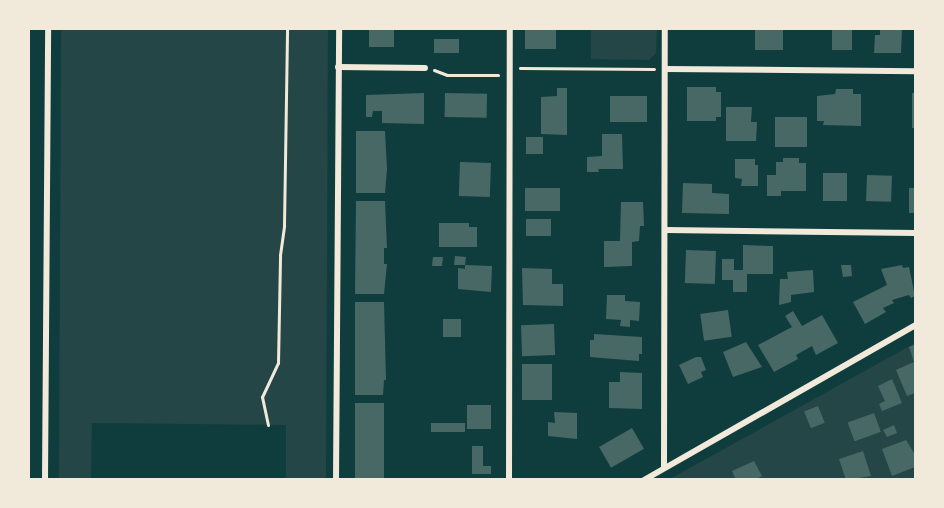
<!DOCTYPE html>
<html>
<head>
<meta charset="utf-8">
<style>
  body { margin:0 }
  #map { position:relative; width:944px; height:508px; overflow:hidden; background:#0f3d3e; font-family:"Source Sans 3",sans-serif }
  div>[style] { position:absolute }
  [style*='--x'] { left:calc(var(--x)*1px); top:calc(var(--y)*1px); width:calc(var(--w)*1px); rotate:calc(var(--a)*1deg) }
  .green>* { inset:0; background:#244646 }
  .building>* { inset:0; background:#486865; transform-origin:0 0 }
  .path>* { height:3px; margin:-1.5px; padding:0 1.5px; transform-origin:1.5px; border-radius:1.5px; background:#f1e9da }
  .minor>* { height:6px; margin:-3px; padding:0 3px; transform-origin:3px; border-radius:3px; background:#f1e9da }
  span { translate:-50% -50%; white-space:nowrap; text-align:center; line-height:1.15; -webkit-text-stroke:4.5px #f1e9da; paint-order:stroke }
  .frame { position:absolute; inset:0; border:30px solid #f1e9da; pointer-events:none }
</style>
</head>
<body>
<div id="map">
  <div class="green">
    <i style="clip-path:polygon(61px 29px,328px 29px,326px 479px,286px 479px,286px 425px,92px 423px,91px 479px,59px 480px)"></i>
    <i style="clip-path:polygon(591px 29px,657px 29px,656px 53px,649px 60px,591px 59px)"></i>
    <i style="clip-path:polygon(915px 343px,915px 479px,668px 480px,762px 428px)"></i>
  </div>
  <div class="building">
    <i style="left:369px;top:28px;width:25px;height:19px"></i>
    <i style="left:525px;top:28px;width:31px;height:21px"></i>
    <i style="left:755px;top:28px;width:28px;height:22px"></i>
    <i style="left:832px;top:28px;width:20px;height:22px"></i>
    <i style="clip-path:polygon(880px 28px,902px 28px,901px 53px,874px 53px,875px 35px,880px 35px)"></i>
    <i style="left:434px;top:39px;width:25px;height:14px"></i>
    <i style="clip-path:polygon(687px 87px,716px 87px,716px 92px,721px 92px,721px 117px,716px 117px,716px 121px,687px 121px)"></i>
    <i style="clip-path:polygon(557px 88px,567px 88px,567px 135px,541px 134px,541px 97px,557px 96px)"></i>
    <i style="clip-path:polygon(836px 89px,853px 89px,853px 94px,861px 94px,861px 126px,823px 125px,824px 121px,817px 121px,817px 96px,835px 94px)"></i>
    <i style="clip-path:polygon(424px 93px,424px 124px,382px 123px,382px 111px,373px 111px,372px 117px,366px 117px,366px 95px)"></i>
    <i style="left:445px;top:93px;width:42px;height:24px;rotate:1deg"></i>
    <i style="left:912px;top:93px;width:3px;height:35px"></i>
    <i style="left:610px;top:96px;width:37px;height:26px"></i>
    <i style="clip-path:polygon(726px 107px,752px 107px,751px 122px,757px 122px,756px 141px,726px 141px)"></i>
    <i style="left:775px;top:117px;width:32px;height:30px"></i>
    <i style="clip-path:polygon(356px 131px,385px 131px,387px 169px,385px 193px,356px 193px)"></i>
    <i style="clip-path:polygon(602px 134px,622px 134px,623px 169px,598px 169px,599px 172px,587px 172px,587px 157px,602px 156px)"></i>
    <i style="left:526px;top:137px;width:17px;height:17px"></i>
    <i style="clip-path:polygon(783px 158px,799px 158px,799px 163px,806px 163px,806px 191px,781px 191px,781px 196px,767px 196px,767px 175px,776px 175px,776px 162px,783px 162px)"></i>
    <i style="clip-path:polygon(735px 159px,755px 159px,755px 165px,758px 165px,758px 186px,741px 186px,742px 179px,735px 178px)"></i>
    <i style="left:460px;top:162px;width:31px;height:34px;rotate:2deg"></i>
    <i style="left:823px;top:173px;width:24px;height:28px"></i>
    <i style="left:867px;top:175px;width:25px;height:26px;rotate:2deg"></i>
    <i style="clip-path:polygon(683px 183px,712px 184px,712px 193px,729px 194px,729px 214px,682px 213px)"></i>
    <i style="left:525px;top:188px;width:35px;height:23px"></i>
    <i style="left:909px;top:188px;width:6px;height:25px"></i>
    <i style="clip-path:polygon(356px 201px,385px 201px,387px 248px,384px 248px,384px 264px,387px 264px,384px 294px,355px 294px)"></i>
    <i style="clip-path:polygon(621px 202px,643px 202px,644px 226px,640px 226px,639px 241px,632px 242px,632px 266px,604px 267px,604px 241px,620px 241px)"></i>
    <i style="left:526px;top:219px;width:25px;height:17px"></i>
    <i style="clip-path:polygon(439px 223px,469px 223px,469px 227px,477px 227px,477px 247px,439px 247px)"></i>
    <i style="clip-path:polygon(743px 245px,773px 246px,773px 274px,747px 274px,747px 292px,733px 292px,733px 280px,722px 280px,722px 259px,734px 259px,734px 270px,743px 270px)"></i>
    <i style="left:686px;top:250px;width:30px;height:33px;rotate:2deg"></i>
    <i style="clip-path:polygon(455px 256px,466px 257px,465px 265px,454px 265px)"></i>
    <i style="clip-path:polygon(433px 257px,443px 257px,442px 266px,432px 266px)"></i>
    <i style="clip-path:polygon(465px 265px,492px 266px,491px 292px,458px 289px,458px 268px,465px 269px)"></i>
    <i style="clip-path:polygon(841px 265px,851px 265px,852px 276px,843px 277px)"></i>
    <i style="clip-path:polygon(902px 265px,903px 268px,909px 267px,915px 296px,911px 298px,909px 295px,892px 300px,894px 303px,883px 308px,886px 312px,865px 324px,853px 302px,887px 285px,881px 269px)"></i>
    <i style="clip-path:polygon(522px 268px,552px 269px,552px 284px,563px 284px,563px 306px,523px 305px)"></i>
    <i style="clip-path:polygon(813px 270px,814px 292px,791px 295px,791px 302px,779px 305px,780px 279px,788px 279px,787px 272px)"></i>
    <i style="clip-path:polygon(607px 295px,625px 295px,625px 301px,640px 302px,639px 321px,630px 320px,630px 327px,620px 326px,621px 320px,606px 319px)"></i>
    <i style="clip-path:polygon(355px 302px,384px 302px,386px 380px,384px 380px,383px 395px,355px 395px)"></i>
    <i style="left:728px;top:310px;width:27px;height:28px;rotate:82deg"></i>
    <i style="clip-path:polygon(793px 311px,802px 326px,822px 315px,838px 343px,816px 355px,812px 346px,796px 355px,798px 359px,774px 372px,758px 345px,792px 327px,785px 316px)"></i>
    <i style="left:461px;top:319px;width:18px;height:18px;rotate:90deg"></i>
    <i style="left:554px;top:324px;width:31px;height:33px;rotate:88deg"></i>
    <i style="clip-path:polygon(594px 334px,642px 337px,642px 354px,639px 354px,639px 361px,590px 357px,590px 340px,594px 340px)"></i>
    <i style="clip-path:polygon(746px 342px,762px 367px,733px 377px,723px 352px)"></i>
    <i style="clip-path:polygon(914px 345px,915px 393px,907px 396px,896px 370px,914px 362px,909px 347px)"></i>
    <i style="clip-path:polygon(696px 357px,701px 357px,706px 370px,701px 372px,703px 377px,688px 384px,679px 365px)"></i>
    <i style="left:522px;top:364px;width:30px;height:36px"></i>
    <i style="clip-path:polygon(620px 372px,642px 373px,642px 409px,609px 408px,609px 382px,620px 382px)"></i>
    <i style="clip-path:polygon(892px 379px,902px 403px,882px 411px,879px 404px,885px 401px,878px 386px)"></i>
    <i style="left:355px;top:403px;width:29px;height:77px"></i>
    <i style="left:467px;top:405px;width:24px;height:24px"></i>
    <i style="left:818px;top:406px;width:18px;height:15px;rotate:68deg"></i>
    <i style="clip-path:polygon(554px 412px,577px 413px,577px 439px,548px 436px,548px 422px,555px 423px)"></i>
    <i style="left:874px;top:413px;width:20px;height:28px;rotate:70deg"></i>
    <i style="left:431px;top:423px;width:34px;height:9px"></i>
    <i style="clip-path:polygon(894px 425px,897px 433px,887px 437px,883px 430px)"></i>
    <i style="left:632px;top:428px;width:24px;height:38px;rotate:60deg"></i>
    <i style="clip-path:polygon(906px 440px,914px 453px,915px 467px,892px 476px,882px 449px)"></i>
    <i style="clip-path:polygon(472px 446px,483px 446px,483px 466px,491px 466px,491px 474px,472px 474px)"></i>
    <i style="clip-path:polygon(863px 451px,871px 476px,846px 480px,839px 459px)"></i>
    <i style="clip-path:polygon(754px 461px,762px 476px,755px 480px,736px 480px,732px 471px)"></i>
  </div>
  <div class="path">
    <i style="--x:520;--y:68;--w:134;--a:0.4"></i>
    <i style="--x:434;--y:70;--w:14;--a:21"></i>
    <i style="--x:447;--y:75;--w:51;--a:0"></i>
    <i style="--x:268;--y:425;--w:29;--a:-102"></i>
    <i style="--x:262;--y:397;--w:38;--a:-65"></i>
    <i style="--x:278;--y:363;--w:108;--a:-88.9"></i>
    <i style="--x:280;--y:255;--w:30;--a:-82"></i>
    <i style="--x:284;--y:225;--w:197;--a:-89.1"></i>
  </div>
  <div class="minor">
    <i style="--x:338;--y:67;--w:87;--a:0.7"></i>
    <i style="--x:665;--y:69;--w:251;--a:0.5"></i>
    <i style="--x:665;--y:230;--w:251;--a:0.7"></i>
    <i style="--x:664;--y:467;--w:439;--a:-89.9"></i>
    <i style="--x:45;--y:480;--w:452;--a:-89.6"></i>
    <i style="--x:336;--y:480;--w:452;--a:-89.6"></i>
    <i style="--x:509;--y:480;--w:452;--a:-89.9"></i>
    <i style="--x:644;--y:480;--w:313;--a:-29.7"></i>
  </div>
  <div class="frame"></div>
</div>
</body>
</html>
